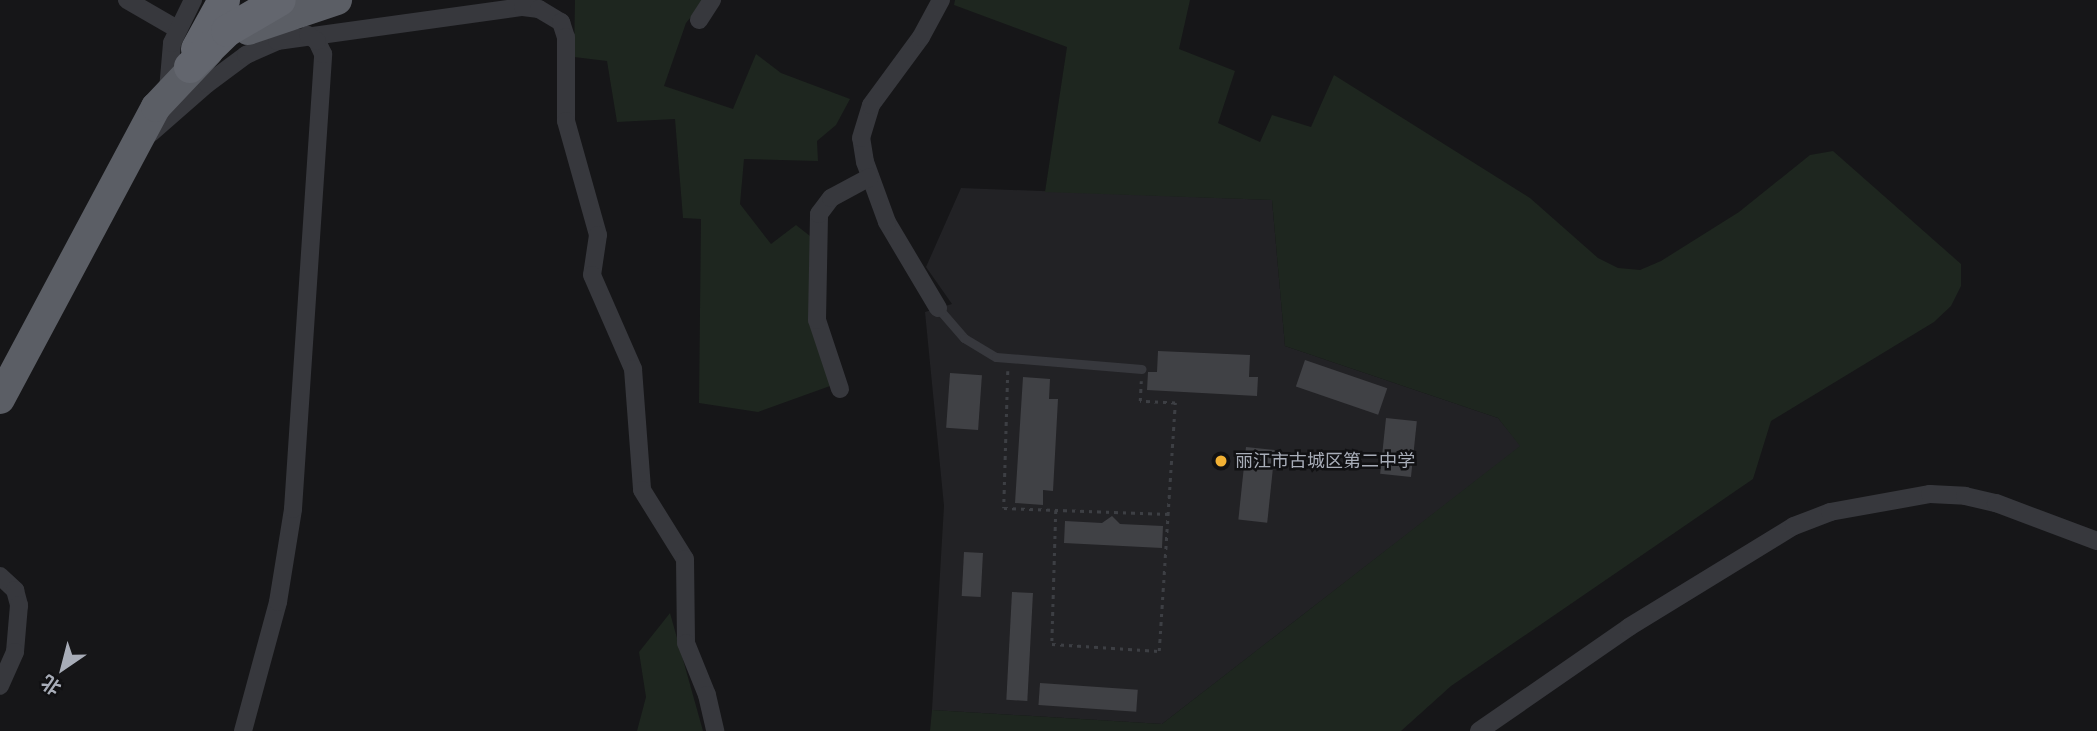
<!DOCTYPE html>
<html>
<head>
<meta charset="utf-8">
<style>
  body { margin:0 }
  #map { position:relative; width:2097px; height:731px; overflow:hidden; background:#161618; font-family:"PT Sans","Noto Sans SC",sans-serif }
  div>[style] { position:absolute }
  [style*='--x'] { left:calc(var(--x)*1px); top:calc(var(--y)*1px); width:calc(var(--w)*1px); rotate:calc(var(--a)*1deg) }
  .built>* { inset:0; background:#222225 }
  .green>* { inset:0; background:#1e261f }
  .building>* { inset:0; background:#404145; transform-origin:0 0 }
  .path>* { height:2.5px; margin-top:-1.25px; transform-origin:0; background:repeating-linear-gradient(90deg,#3d3f44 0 3.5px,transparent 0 8.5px) }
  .service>* { height:9px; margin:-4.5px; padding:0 4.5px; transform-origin:4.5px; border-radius:4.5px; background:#37383d }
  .minor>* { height:18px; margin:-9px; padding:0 9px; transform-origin:9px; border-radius:9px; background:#37383d }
  .trunk>* { height:30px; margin:-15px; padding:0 15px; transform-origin:15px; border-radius:15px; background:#5b5e65 }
  .motorway>* { height:32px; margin:-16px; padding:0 16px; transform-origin:16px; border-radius:16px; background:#63666e }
  .dots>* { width:19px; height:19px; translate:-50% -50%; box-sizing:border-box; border:4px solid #111113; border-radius:50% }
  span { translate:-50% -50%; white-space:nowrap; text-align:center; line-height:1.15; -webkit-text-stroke:5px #111113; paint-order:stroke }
  .poi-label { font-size:18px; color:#a8adb8 }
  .left { translate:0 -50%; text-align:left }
  .north { position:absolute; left:28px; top:633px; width:70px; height:70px; -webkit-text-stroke:5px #111113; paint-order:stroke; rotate:215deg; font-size:19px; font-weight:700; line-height:28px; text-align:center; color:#a8adb8 }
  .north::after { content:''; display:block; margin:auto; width:24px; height:32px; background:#a8adb8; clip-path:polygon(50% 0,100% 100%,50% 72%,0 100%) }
</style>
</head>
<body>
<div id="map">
  <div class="built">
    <i style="clip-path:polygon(961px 188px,1272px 200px,1285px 346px,1498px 418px,1521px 446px,1162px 724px,932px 710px,944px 506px,925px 312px,952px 304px,926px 267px)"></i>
  </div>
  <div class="green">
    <i style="clip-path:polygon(575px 0,705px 0,686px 23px,664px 86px,733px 109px,756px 54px,781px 73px,850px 99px,836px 125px,817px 141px,818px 161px,744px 159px,740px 204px,771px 244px,796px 225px,810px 236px,830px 386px,758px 412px,699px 403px,701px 219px,683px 218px,675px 119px,617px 122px,607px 61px,574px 57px)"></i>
    <i style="clip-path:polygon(955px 0,1190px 0,1179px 49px,1235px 71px,1218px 123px,1260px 142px,1272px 115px,1311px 127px,1334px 75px,1530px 198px,1598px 258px,1618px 268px,1640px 270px,1661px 261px,1739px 212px,1810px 155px,1833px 151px,1961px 264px,1961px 286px,1951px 306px,1934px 322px,1771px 421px,1753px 479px,1451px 686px,1401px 731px,930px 731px,932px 710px,1162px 724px,1520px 446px,1498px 418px,1285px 346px,1272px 200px,1045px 192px,1067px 47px,954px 5px)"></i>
    <i style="clip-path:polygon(670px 613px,703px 731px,637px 731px,646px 697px,639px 652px)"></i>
  </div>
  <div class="building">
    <i style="clip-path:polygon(1158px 351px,1250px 355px,1249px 377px,1258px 377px,1257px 396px,1147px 390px,1148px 372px,1157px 372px)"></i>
    <i style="left:1305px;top:360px;width:87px;height:28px;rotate:19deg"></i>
    <i style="left:950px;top:373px;width:32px;height:55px;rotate:4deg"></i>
    <i style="clip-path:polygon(1023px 377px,1050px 379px,1049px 399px,1058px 399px,1053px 491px,1043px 490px,1043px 505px,1015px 503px)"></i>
    <i style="left:1386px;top:418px;width:31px;height:56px;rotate:6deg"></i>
    <i style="left:1246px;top:447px;width:29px;height:73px;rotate:6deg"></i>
    <i style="clip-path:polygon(1112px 516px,1120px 524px,1163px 526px,1162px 548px,1064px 543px,1065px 521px,1102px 523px)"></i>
    <i style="left:964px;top:552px;width:19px;height:44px;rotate:3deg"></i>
    <i style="left:1012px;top:592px;width:21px;height:108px;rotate:3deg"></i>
    <i style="left:1040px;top:683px;width:98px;height:22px;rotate:4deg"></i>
  </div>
  <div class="path">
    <i style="--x:1008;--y:371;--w:137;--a:91.7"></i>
    <i style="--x:1004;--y:508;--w:165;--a:2.1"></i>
    <i style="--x:1056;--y:510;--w:134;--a:91.7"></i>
    <i style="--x:1052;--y:644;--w:107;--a:3.7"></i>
    <i style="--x:1159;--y:651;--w:249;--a:-86.3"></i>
    <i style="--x:1175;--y:403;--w:35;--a:-177"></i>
    <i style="--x:1140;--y:401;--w:20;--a:-87"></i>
  </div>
  <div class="service">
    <i style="--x:938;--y:308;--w:40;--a:49"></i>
    <i style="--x:964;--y:338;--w:37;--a:31"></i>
    <i style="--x:996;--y:357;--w:146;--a:4.7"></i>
  </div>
  <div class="minor">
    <i style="--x:127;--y:0;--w:58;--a:30.1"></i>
    <i style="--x:699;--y:20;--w:24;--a:-57"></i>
    <i style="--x:168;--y:90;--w:47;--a:-85.1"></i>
    <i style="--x:172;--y:43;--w:48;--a:-64"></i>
    <i style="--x:151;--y:133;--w:74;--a:-41.2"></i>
    <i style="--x:207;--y:84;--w:49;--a:-36.6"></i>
    <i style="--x:246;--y:55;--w:34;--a:-24"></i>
    <i style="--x:277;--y:41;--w:248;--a:-7.9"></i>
    <i style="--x:523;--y:7;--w:16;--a:7"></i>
    <i style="--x:539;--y:9;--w:26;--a:31"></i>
    <i style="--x:561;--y:22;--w:16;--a:72"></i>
    <i style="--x:566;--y:37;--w:84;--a:90"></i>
    <i style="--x:566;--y:121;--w:118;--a:74.3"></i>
    <i style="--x:598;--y:235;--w:40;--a:98.5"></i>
    <i style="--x:592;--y:275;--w:103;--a:66.4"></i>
    <i style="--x:633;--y:369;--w:121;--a:85.7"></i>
    <i style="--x:642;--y:490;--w:81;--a:58.1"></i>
    <i style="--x:685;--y:559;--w:84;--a:89.3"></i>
    <i style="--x:686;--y:643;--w:56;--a:68"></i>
    <i style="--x:707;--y:695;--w:37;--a:77"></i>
    <i style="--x:938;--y:308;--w:100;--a:-120.7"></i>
    <i style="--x:887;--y:222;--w:64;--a:-110.1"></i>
    <i style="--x:865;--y:162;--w:24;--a:-99"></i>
    <i style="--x:861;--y:138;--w:34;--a:-73"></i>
    <i style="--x:871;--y:105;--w:84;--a:-53.7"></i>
    <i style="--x:921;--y:37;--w:42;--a:-61.6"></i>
    <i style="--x:840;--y:389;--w:73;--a:-108.4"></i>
    <i style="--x:817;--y:320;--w:106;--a:-88.9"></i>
    <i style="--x:819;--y:214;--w:20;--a:-53"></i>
    <i style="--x:831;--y:198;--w:44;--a:-28.3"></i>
    <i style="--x:0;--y:576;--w:21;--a:43"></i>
    <i style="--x:15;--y:590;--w:16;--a:75"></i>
    <i style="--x:19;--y:605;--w:47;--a:94.9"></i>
    <i style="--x:15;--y:652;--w:37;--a:114"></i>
    <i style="--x:243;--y:731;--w:134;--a:-74.8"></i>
    <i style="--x:278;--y:602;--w:94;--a:-80.8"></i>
    <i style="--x:293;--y:509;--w:456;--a:-86.2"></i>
    <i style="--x:323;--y:54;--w:14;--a:-115"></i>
    <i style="--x:317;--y:41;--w:11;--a:-146"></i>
    <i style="--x:1479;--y:731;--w:183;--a:-34.7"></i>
    <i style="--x:1629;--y:627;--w:193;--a:-31.5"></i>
    <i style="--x:1794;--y:526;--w:39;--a:-21"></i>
    <i style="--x:1830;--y:512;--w:102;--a:-10.2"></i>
    <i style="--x:1930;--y:494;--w:35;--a:3"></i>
    <i style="--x:1965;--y:496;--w:32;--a:13"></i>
    <i style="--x:1996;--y:503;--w:108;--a:20.6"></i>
  </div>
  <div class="trunk">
    <i style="--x:248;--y:30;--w:94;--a:-18.6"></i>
    <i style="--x:0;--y:399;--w:331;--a:-61.9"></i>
    <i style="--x:156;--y:107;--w:76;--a:-46.6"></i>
  </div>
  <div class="motorway">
    <i style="--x:197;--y:49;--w:56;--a:-61.1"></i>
    <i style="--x:190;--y:67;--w:52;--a:-44.2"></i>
    <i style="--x:227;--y:31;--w:61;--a:-30.3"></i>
  </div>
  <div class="dots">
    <i style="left:1221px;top:461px;background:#f2b134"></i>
  </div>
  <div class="poi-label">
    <span class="left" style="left:1235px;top:461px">丽江市古城区第二中学</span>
  </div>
  <div class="north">北</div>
</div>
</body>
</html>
